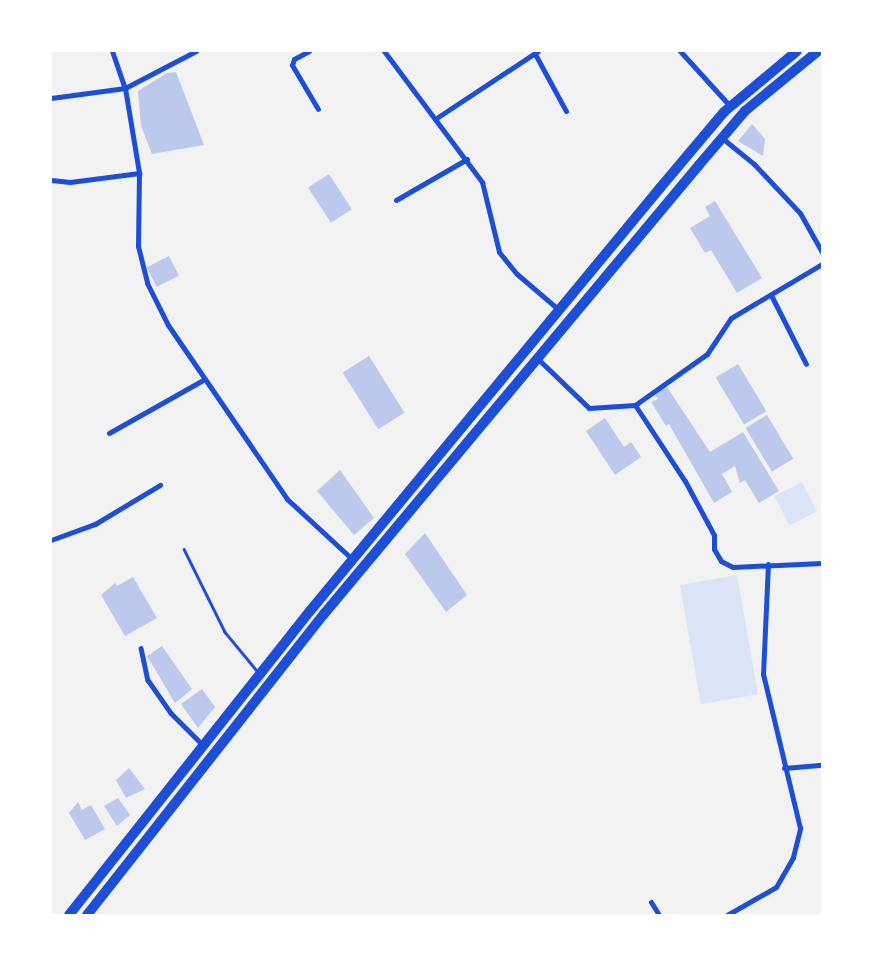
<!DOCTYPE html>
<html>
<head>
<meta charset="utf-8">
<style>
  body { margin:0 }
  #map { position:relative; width:873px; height:966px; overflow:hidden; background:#f2f2f2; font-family:"PT Serif",serif }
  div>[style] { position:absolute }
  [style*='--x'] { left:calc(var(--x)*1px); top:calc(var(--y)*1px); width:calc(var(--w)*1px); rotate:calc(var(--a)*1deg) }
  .green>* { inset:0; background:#dbe4f7; transform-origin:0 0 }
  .building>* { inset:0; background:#bdc9ec; transform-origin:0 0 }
  .service>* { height:2.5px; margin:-1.25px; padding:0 1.25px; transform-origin:1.25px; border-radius:1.25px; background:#1d4ed8 }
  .pedestrian>* { height:4.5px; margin:-2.25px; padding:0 2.25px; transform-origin:2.25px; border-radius:2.25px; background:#1d4ed8 }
  .minor>* { height:5px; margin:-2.5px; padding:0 2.5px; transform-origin:2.5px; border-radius:2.5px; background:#1d4ed8 }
  .trunk>* { height:10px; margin:-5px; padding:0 5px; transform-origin:5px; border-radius:5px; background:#1d4ed8 }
  span { translate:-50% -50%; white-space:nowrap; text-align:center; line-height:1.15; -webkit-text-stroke:7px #fff; paint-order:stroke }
  .frame { position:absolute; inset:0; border:52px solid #fff; pointer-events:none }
</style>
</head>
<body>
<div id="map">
  <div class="green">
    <i style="left:802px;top:482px;width:33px;height:31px;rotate:63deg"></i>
    <i style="left:737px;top:575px;width:121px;height:58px;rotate:80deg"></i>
  </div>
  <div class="building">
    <i style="clip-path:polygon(176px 72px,204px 145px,152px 154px,141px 126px,138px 91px,167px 73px)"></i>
    <i style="clip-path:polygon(752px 124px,765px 139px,763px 156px,738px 141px)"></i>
    <i style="left:329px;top:174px;width:42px;height:25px;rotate:57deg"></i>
    <i style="clip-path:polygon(715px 201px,762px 278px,737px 293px,711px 250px,705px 253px,690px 228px,710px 216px,705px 207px)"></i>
    <i style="left:169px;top:256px;width:22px;height:25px;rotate:63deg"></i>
    <i style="left:369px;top:356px;width:67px;height:31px;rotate:58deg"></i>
    <i style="left:738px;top:364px;width:55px;height:26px;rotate:59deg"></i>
    <i style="clip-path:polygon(665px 384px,710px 452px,743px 432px,779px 491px,759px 503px,745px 480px,740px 483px,735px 466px,722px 474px,732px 492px,714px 503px,669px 424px,666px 426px,651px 402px,658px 399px,653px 391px)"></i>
    <i style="left:767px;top:415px;width:51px;height:25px;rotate:59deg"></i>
    <i style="clip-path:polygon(605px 418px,624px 447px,631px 442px,641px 457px,615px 475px,586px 431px)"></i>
    <i style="clip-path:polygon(340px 470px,374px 518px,354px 535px,317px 491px)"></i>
    <i style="clip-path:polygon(425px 533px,467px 595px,446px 612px,405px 554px)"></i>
    <i style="clip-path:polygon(133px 577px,157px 618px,125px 636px,101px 595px,115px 583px,117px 586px)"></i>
    <i style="clip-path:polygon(162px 646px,192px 689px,175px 703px,147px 656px)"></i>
    <i style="clip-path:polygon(202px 689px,215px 707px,198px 728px,181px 704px)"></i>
    <i style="clip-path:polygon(129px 768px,145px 789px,126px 798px,116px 780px)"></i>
    <i style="clip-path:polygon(118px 798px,130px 815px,117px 826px,104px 806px)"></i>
    <i style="clip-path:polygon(78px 802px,82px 810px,91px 805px,105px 829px,85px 840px,69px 813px)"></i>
  </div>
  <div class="service">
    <i style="--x:184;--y:549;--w:93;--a:63.7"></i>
    <i style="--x:225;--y:632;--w:52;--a:50.5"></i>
  </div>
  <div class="pedestrian">
    <i style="--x:141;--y:648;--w:33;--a:78"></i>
    <i style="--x:148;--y:680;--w:40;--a:55.1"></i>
    <i style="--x:171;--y:713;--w:47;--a:45"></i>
  </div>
  <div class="minor">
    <i style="--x:112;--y:51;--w:39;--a:71"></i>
    <i style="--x:125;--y:88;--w:86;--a:80.6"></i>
    <i style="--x:139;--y:173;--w:73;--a:90.8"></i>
    <i style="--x:138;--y:246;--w:38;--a:76"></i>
    <i style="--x:147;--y:283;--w:47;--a:63.4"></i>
    <i style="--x:168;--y:325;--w:211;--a:55.6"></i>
    <i style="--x:287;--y:499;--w:90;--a:42.7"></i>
    <i style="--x:309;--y:51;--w:17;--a:152"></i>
    <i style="--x:294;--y:59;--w:6;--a:108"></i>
    <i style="--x:292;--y:65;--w:51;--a:59.4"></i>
    <i style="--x:384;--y:51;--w:164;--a:53.2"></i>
    <i style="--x:482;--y:182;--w:72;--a:76.3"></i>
    <i style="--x:499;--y:252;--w:28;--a:51"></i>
    <i style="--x:517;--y:274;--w:54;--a:40.5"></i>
    <i style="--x:680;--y:51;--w:74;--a:47.7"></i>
    <i style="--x:535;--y:54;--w:65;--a:61.5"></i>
    <i style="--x:51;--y:98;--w:75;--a:-7.7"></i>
    <i style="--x:125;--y:88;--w:80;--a:-27.5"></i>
    <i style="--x:438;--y:117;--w:120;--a:-33.4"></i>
    <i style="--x:722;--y:138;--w:41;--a:39.1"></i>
    <i style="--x:754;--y:164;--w:67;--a:46.8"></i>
    <i style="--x:800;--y:213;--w:45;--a:60.6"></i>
    <i style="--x:51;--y:180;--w:19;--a:6"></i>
    <i style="--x:70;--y:182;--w:70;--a:-7.4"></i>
    <i style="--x:396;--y:200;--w:82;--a:-30"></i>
    <i style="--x:772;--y:297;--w:75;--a:63.1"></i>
    <i style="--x:537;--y:358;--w:72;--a:43.9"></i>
    <i style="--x:589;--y:408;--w:46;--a:-3.7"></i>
    <i style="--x:635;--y:405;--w:91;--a:56.7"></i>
    <i style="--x:685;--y:481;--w:61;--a:61.8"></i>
    <i style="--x:714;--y:535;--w:14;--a:90"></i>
    <i style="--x:714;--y:549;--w:14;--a:60"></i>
    <i style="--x:721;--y:561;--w:13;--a:27"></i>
    <i style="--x:733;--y:567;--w:89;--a:-2.6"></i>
    <i style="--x:635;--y:405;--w:88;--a:-35.3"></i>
    <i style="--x:707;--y:354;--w:43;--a:-56.3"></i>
    <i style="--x:731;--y:318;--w:106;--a:-30.7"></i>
    <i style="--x:109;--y:433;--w:110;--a:-29.4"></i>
    <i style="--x:51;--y:540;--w:47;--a:-20"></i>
    <i style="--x:95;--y:524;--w:76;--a:-31"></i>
    <i style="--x:784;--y:768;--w:38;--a:-5"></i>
    <i style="--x:651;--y:902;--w:15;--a:58"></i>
    <i style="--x:727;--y:915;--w:56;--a:-29.7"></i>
    <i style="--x:776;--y:887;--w:34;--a:-60"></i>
    <i style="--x:793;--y:857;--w:30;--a:-76"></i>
    <i style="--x:800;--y:828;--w:158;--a:-103.5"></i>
    <i style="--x:763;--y:674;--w:110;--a:-87.4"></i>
  </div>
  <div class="trunk">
    <i style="--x:69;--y:915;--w:388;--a:-51.6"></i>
    <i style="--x:310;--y:611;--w:549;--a:-50.39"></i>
    <i style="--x:660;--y:188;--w:99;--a:-49.9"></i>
    <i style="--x:724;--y:112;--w:95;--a:-39.9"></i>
    <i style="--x:87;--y:915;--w:383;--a:-51.8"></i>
    <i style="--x:324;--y:614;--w:585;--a:-50.13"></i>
    <i style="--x:699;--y:165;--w:71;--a:-49.6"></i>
    <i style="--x:745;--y:111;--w:94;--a:-39.4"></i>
  </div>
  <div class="frame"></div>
</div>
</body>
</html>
